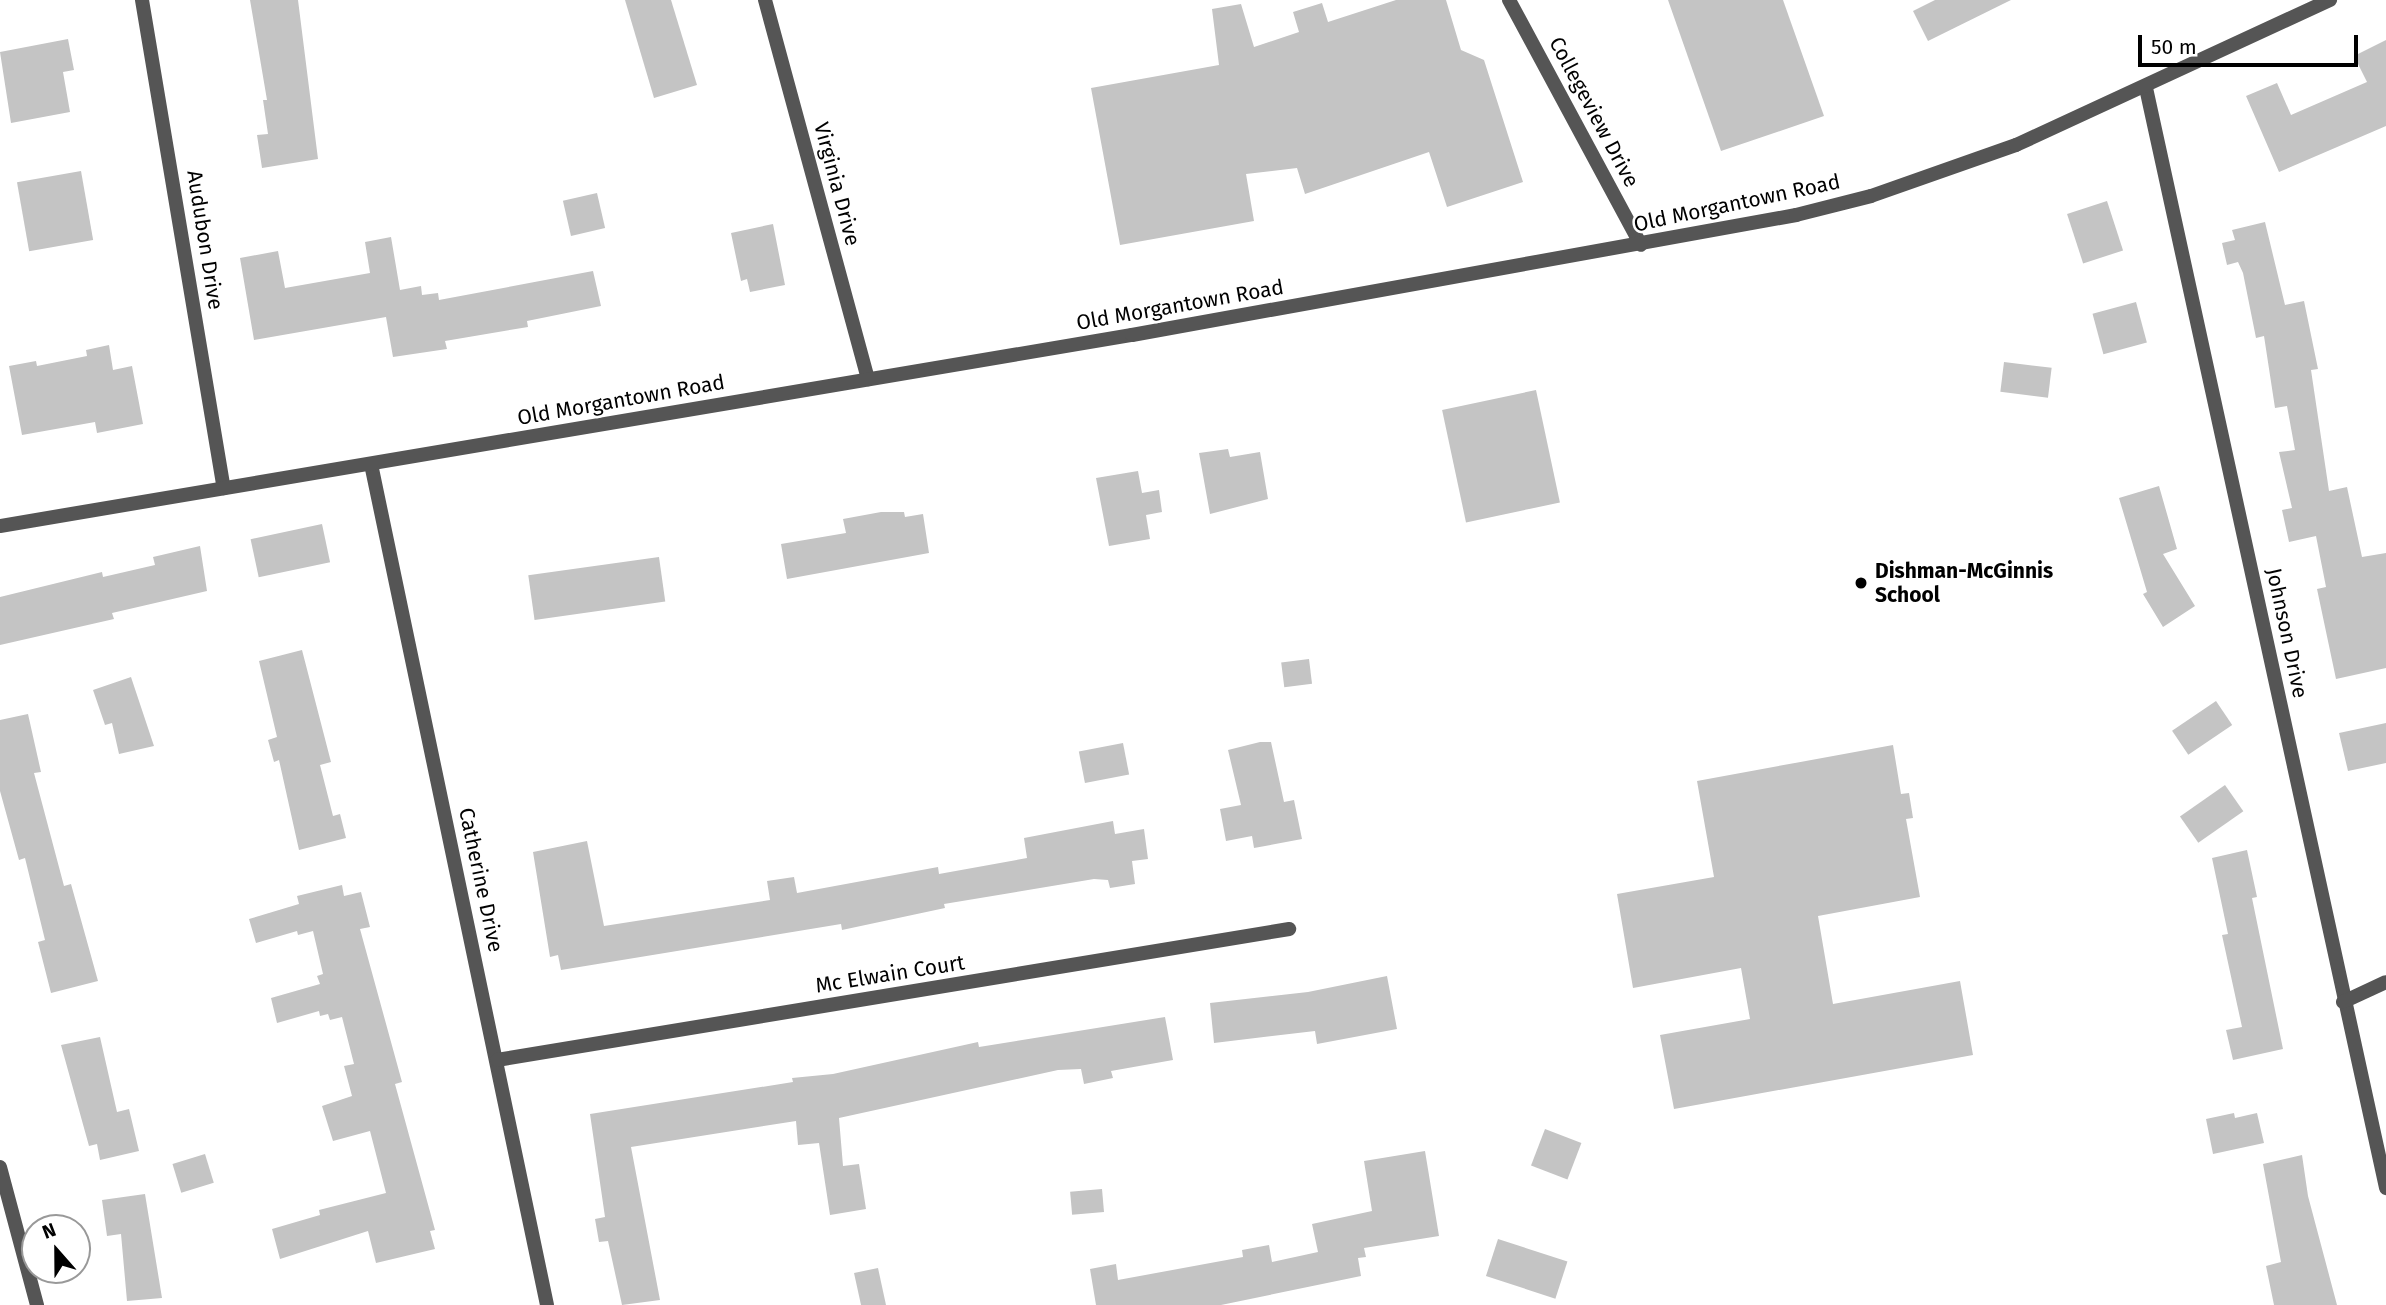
<!DOCTYPE html>
<html>
<head>
<meta charset="utf-8">
<style>
  body { margin:0 }
  #map { position:relative; width:2386px; height:1305px; overflow:hidden; background:#fff; font-family:"Fira Sans",sans-serif }
  div>[style] { position:absolute }
  [style*='--x'] { left:calc(var(--x)*1px); top:calc(var(--y)*1px); width:calc(var(--w)*1px); rotate:calc(var(--a)*1deg) }
  .building>* { inset:0; background:#c4c4c4; transform-origin:0 0 }
  .minor>* { height:14px; margin:-7px; padding:0 7px; transform-origin:7px; border-radius:7px; background:#555 }
  .tertiary>* { height:14px; margin:-7px; padding:0 7px; transform-origin:7px; border-radius:7px; background:#555 }
  .dots>* { width:19px; height:19px; translate:-50% -50%; box-sizing:border-box; border:4px solid #fff; border-radius:50% }
  span { translate:-50% -50%; white-space:nowrap; text-align:center; line-height:1.15; -webkit-text-stroke:5px #fff; paint-order:stroke }
  .street-label { font-size:21px; color:#000 }
  .poi-label { font-size:21px; color:#000; font-weight:700 }
  .left { translate:0 -50%; text-align:left }
  .north { position:absolute; left:21px; top:1214px; width:70px; height:70px; box-sizing:border-box; background:#fff; border:2px solid #999; border-radius:50%; rotate:339deg; font-size:19px; font-weight:700; line-height:28px; text-align:center; color:#000 }
  .north::after { content:''; display:block; margin:auto; width:24px; height:32px; background:#000; clip-path:polygon(50% 0,100% 100%,50% 72%,0 100%) }
  .scale { position:absolute; left:2138px; top:35px; width:220px; height:32px; box-sizing:border-box; border:4px solid #000; border-top:0; padding-left:9px; font-size:21px; line-height:24px; white-space:nowrap; color:#000; -webkit-text-stroke:5px #fff; paint-order:stroke }
</style>
</head>
<body>
<div id="map">
  <div class="building">
    <i style="clip-path:polygon(250px 0,298px 0,318px 159px,262px 168px,257px 135px,268px 134px,263px 100px,267px 100px)"></i>
    <i style="clip-path:polygon(625px 0,671px 0,697px 85px,654px 98px)"></i>
    <i style="clip-path:polygon(1396px 0,1446px 0,1461px 50px,1484px 60px,1523px 182px,1447px 207px,1429px 152px,1305px 194px,1297px 168px,1246px 174px,1254px 221px,1120px 245px,1091px 88px,1219px 65px,1212px 9px,1241px 4px,1254px 47px,1299px 32px,1293px 12px,1322px 3px,1328px 22px)"></i>
    <i style="clip-path:polygon(1668px 0,1783px 0,1824px 116px,1721px 151px)"></i>
    <i style="clip-path:polygon(1935px 0,2011px 0,1928px 41px,1913px 11px)"></i>
    <i style="clip-path:polygon(68px 39px,74px 70px,63px 72px,70px 112px,11px 123px,0 52px)"></i>
    <i style="clip-path:polygon(2386px 40px,2386px 126px,2279px 172px,2246px 96px,2277px 83px,2291px 115px,2367px 82px,2354px 56px)"></i>
    <i style="left:81px;top:171px;width:70px;height:65px;rotate:80deg"></i>
    <i style="left:597px;top:193px;width:36px;height:35px;rotate:77deg"></i>
    <i style="left:2107px;top:201px;width:52px;height:42px;rotate:72deg"></i>
    <i style="clip-path:polygon(2265px 222px,2285px 305px,2304px 301px,2318px 369px,2311px 370px,2329px 491px,2347px 487px,2362px 557px,2386px 553px,2386px 668px,2336px 679px,2317px 589px,2326px 587px,2316px 536px,2289px 542px,2282px 510px,2292px 508px,2279px 452px,2295px 450px,2287px 406px,2275px 408px,2264px 336px,2256px 338px,2243px 273px,2238px 262px,2227px 265px,2222px 243px,2235px 240px,2232px 230px)"></i>
    <i style="clip-path:polygon(773px 224px,785px 285px,750px 292px,747px 279px,741px 281px,731px 233px)"></i>
    <i style="clip-path:polygon(391px 237px,400px 290px,421px 286px,422px 295px,438px 293px,439px 300px,593px 271px,601px 306px,527px 321px,528px 327px,445px 341px,447px 349px,393px 357px,386px 317px,254px 340px,240px 258px,278px 251px,285px 288px,370px 273px,365px 242px)"></i>
    <i style="left:2136px;top:302px;width:42px;height:45px;rotate:75deg"></i>
    <i style="clip-path:polygon(109px 345px,113px 370px,132px 366px,143px 424px,97px 433px,95px 422px,22px 435px,9px 366px,36px 361px,37px 366px,87px 356px,86px 350px)"></i>
    <i style="left:2004px;top:362px;width:48px;height:30px;rotate:7deg"></i>
    <i style="left:1536px;top:390px;width:115px;height:96px;rotate:78deg"></i>
    <i style="clip-path:polygon(1228px 449px,1230px 457px,1260px 452px,1268px 499px,1210px 514px,1199px 453px)"></i>
    <i style="clip-path:polygon(1138px 471px,1142px 493px,1159px 490px,1162px 512px,1146px 515px,1150px 539px,1109px 546px,1096px 478px)"></i>
    <i style="clip-path:polygon(2159px 486px,2177px 549px,2163px 554px,2195px 606px,2163px 627px,2143px 594px,2147px 592px,2119px 498px)"></i>
    <i style="clip-path:polygon(881px 512px,904px 512px,905px 517px,923px 514px,929px 553px,787px 579px,781px 544px,846px 533px,843px 519px)"></i>
    <i style="left:322px;top:524px;width:39px;height:73px;rotate:78deg"></i>
    <i style="clip-path:polygon(200px 546px,207px 591px,112px 613px,114px 619px,0 645px,0 597px,102px 572px,103px 577px,155px 565px,153px 557px)"></i>
    <i style="left:659px;top:557px;width:45px;height:132px;rotate:82deg"></i>
    <i style="clip-path:polygon(302px 650px,331px 762px,320px 765px,333px 816px,340px 814px,346px 838px,299px 850px,279px 760px,274px 762px,268px 740px,277px 737px,259px 661px)"></i>
    <i style="left:1309px;top:659px;width:25px;height:28px;rotate:83deg"></i>
    <i style="clip-path:polygon(131px 677px,154px 746px,119px 754px,112px 723px,105px 725px,93px 690px)"></i>
    <i style="left:2216px;top:701px;width:29px;height:53px;rotate:56deg"></i>
    <i style="clip-path:polygon(28px 714px,41px 772px,34px 773px,64px 886px,71px 884px,98px 981px,51px 993px,38px 942px,45px 940px,25px 858px,19px 860px,0 791px,0 720px)"></i>
    <i style="clip-path:polygon(2386px 723px,2386px 763px,2348px 771px,2339px 733px)"></i>
    <i style="clip-path:polygon(1260px 742px,1271px 742px,1284px 802px,1294px 800px,1302px 839px,1254px 848px,1252px 836px,1226px 841px,1220px 809px,1241px 805px,1228px 750px)"></i>
    <i style="left:1123px;top:743px;width:32px;height:45px;rotate:79deg"></i>
    <i style="clip-path:polygon(1893px 745px,1901px 794px,1909px 793px,1913px 818px,1906px 819px,1920px 897px,1818px 916px,1833px 1004px,1960px 981px,1973px 1055px,1674px 1109px,1660px 1035px,1750px 1019px,1741px 968px,1633px 988px,1617px 894px,1714px 877px,1697px 781px)"></i>
    <i style="left:2225px;top:785px;width:32px;height:55px;rotate:55deg"></i>
    <i style="clip-path:polygon(1113px 821px,1115px 834px,1144px 829px,1148px 859px,1132px 861px,1135px 884px,1110px 888px,1108px 880px,1094px 879px,944px 904px,945px 908px,842px 930px,841px 924px,561px 970px,558px 955px,550px 957px,533px 852px,587px 841px,604px 926px,770px 900px,767px 881px,794px 877px,797px 893px,938px 867px,939px 874px,1027px 858px,1024px 838px)"></i>
    <i style="clip-path:polygon(2247px 850px,2257px 897px,2252px 898px,2283px 1049px,2233px 1060px,2226px 1030px,2242px 1027px,2222px 935px,2228px 934px,2212px 858px)"></i>
    <i style="clip-path:polygon(342px 885px,344px 896px,361px 892px,370px 927px,360px 929px,402px 1082px,395px 1084px,435px 1230px,430px 1231px,435px 1249px,376px 1263px,368px 1231px,280px 1259px,272px 1229px,320px 1215px,319px 1210px,386px 1193px,370px 1131px,333px 1141px,322px 1106px,352px 1096px,344px 1066px,354px 1064px,342px 1017px,330px 1020px,328px 1014px,320px 1016px,319px 1011px,277px 1023px,271px 998px,320px 984px,317px 976px,323px 974px,313px 931px,298px 935px,297px 931px,256px 943px,249px 919px,299px 904px,297px 896px)"></i>
    <i style="clip-path:polygon(1387px 976px,1397px 1029px,1317px 1044px,1315px 1031px,1214px 1043px,1210px 1003px,1308px 992px)"></i>
    <i style="clip-path:polygon(1165px 1017px,1173px 1060px,1111px 1071px,1113px 1078px,1084px 1084px,1081px 1069px,1058px 1070px,839px 1118px,843px 1166px,859px 1164px,866px 1209px,830px 1215px,819px 1143px,798px 1145px,796px 1121px,631px 1147px,660px 1300px,622px 1305px,608px 1241px,599px 1242px,595px 1219px,605px 1217px,590px 1114px,793px 1082px,792px 1078px,833px 1074px,978px 1042px,979px 1047px)"></i>
    <i style="clip-path:polygon(100px 1037px,117px 1112px,129px 1109px,139px 1151px,100px 1160px,97px 1144px,89px 1146px,61px 1045px)"></i>
    <i style="clip-path:polygon(2234px 1113px,2235px 1118px,2257px 1113px,2264px 1143px,2213px 1154px,2206px 1119px)"></i>
    <i style="left:1545px;top:1129px;width:39px;height:39px;rotate:21deg"></i>
    <i style="clip-path:polygon(1425px 1151px,1439px 1236px,1364px 1248px,1366px 1257px,1358px 1258px,1361px 1276px,1221px 1305px,1096px 1305px,1090px 1269px,1116px 1264px,1118px 1280px,1243px 1257px,1242px 1250px,1269px 1245px,1272px 1262px,1318px 1252px,1312px 1224px,1372px 1211px,1364px 1161px)"></i>
    <i style="left:205px;top:1154px;width:30px;height:34px;rotate:73deg"></i>
    <i style="clip-path:polygon(2302px 1155px,2308px 1196px,2337px 1305px,2274px 1305px,2266px 1266px,2281px 1262px,2263px 1164px)"></i>
    <i style="left:1102px;top:1189px;width:23px;height:32px;rotate:85deg"></i>
    <i style="clip-path:polygon(145px 1194px,162px 1298px,127px 1301px,121px 1234px,107px 1236px,102px 1200px)"></i>
    <i style="left:1498px;top:1239px;width:73px;height:39px;rotate:18deg"></i>
    <i style="clip-path:polygon(878px 1268px,886px 1305px,861px 1305px,854px 1273px)"></i>
  </div>
  <div class="minor">
    <i style="--x:142;--y:0;--w:495;--a:80.5"></i>
    <i style="--x:765;--y:0;--w:393;--a:74.8"></i>
    <i style="--x:2146;--y:88;--w:1126;--a:77.69"></i>
    <i style="--x:371;--y:464;--w:859;--a:78.18"></i>
    <i style="--x:2343;--y:1002;--w:47;--a:-24.9"></i>
    <i style="--x:497;--y:1060;--w:803;--a:-9.39"></i>
    <i style="--x:0;--y:1167;--w:143;--a:75"></i>
  </div>
  <div class="tertiary">
    <i style="--x:1509;--y:0;--w:278;--a:61.7"></i>
    <i style="--x:0;--y:526;--w:1148;--a:-9.58"></i>
    <i style="--x:1132;--y:335;--w:675;--a:-10.24"></i>
    <i style="--x:1796;--y:215;--w:77;--a:-14.2"></i>
    <i style="--x:1871;--y:196;--w:154;--a:-19.4"></i>
    <i style="--x:2016;--y:145;--w:346;--a:-24.8"></i>
  </div>
  <div class="dots">
    <i style="left:1861px;top:583px;background:#000"></i>
  </div>
  <div class="street-label">
    <span style="left:1594px;top:112px;rotate:62deg">Collegeview Drive</span>
    <span style="left:837px;top:184px;rotate:75deg">Virginia Drive</span>
    <span style="left:1737px;top:203px;rotate:-12deg">Old Morgantown Road</span>
    <span style="left:205px;top:240px;rotate:81deg">Audubon Drive</span>
    <span style="left:1180px;top:305px;rotate:-10deg">Old Morgantown Road</span>
    <span style="left:621px;top:400px;rotate:-10deg">Old Morgantown Road</span>
    <span style="left:2287px;top:633px;rotate:78deg">Johnson Drive</span>
    <span style="left:481px;top:880px;rotate:78deg">Catherine Drive</span>
    <span style="left:890px;top:974px;rotate:-9deg">Mc Elwain Court</span>
  </div>
  <div class="poi-label">
    <span class="left" style="left:1875px;top:583px">Dishman-McGinnis<br>School</span>
  </div>
  <div class="north">N</div>
  <div class="scale">50 m</div>
</div>
</body>
</html>
